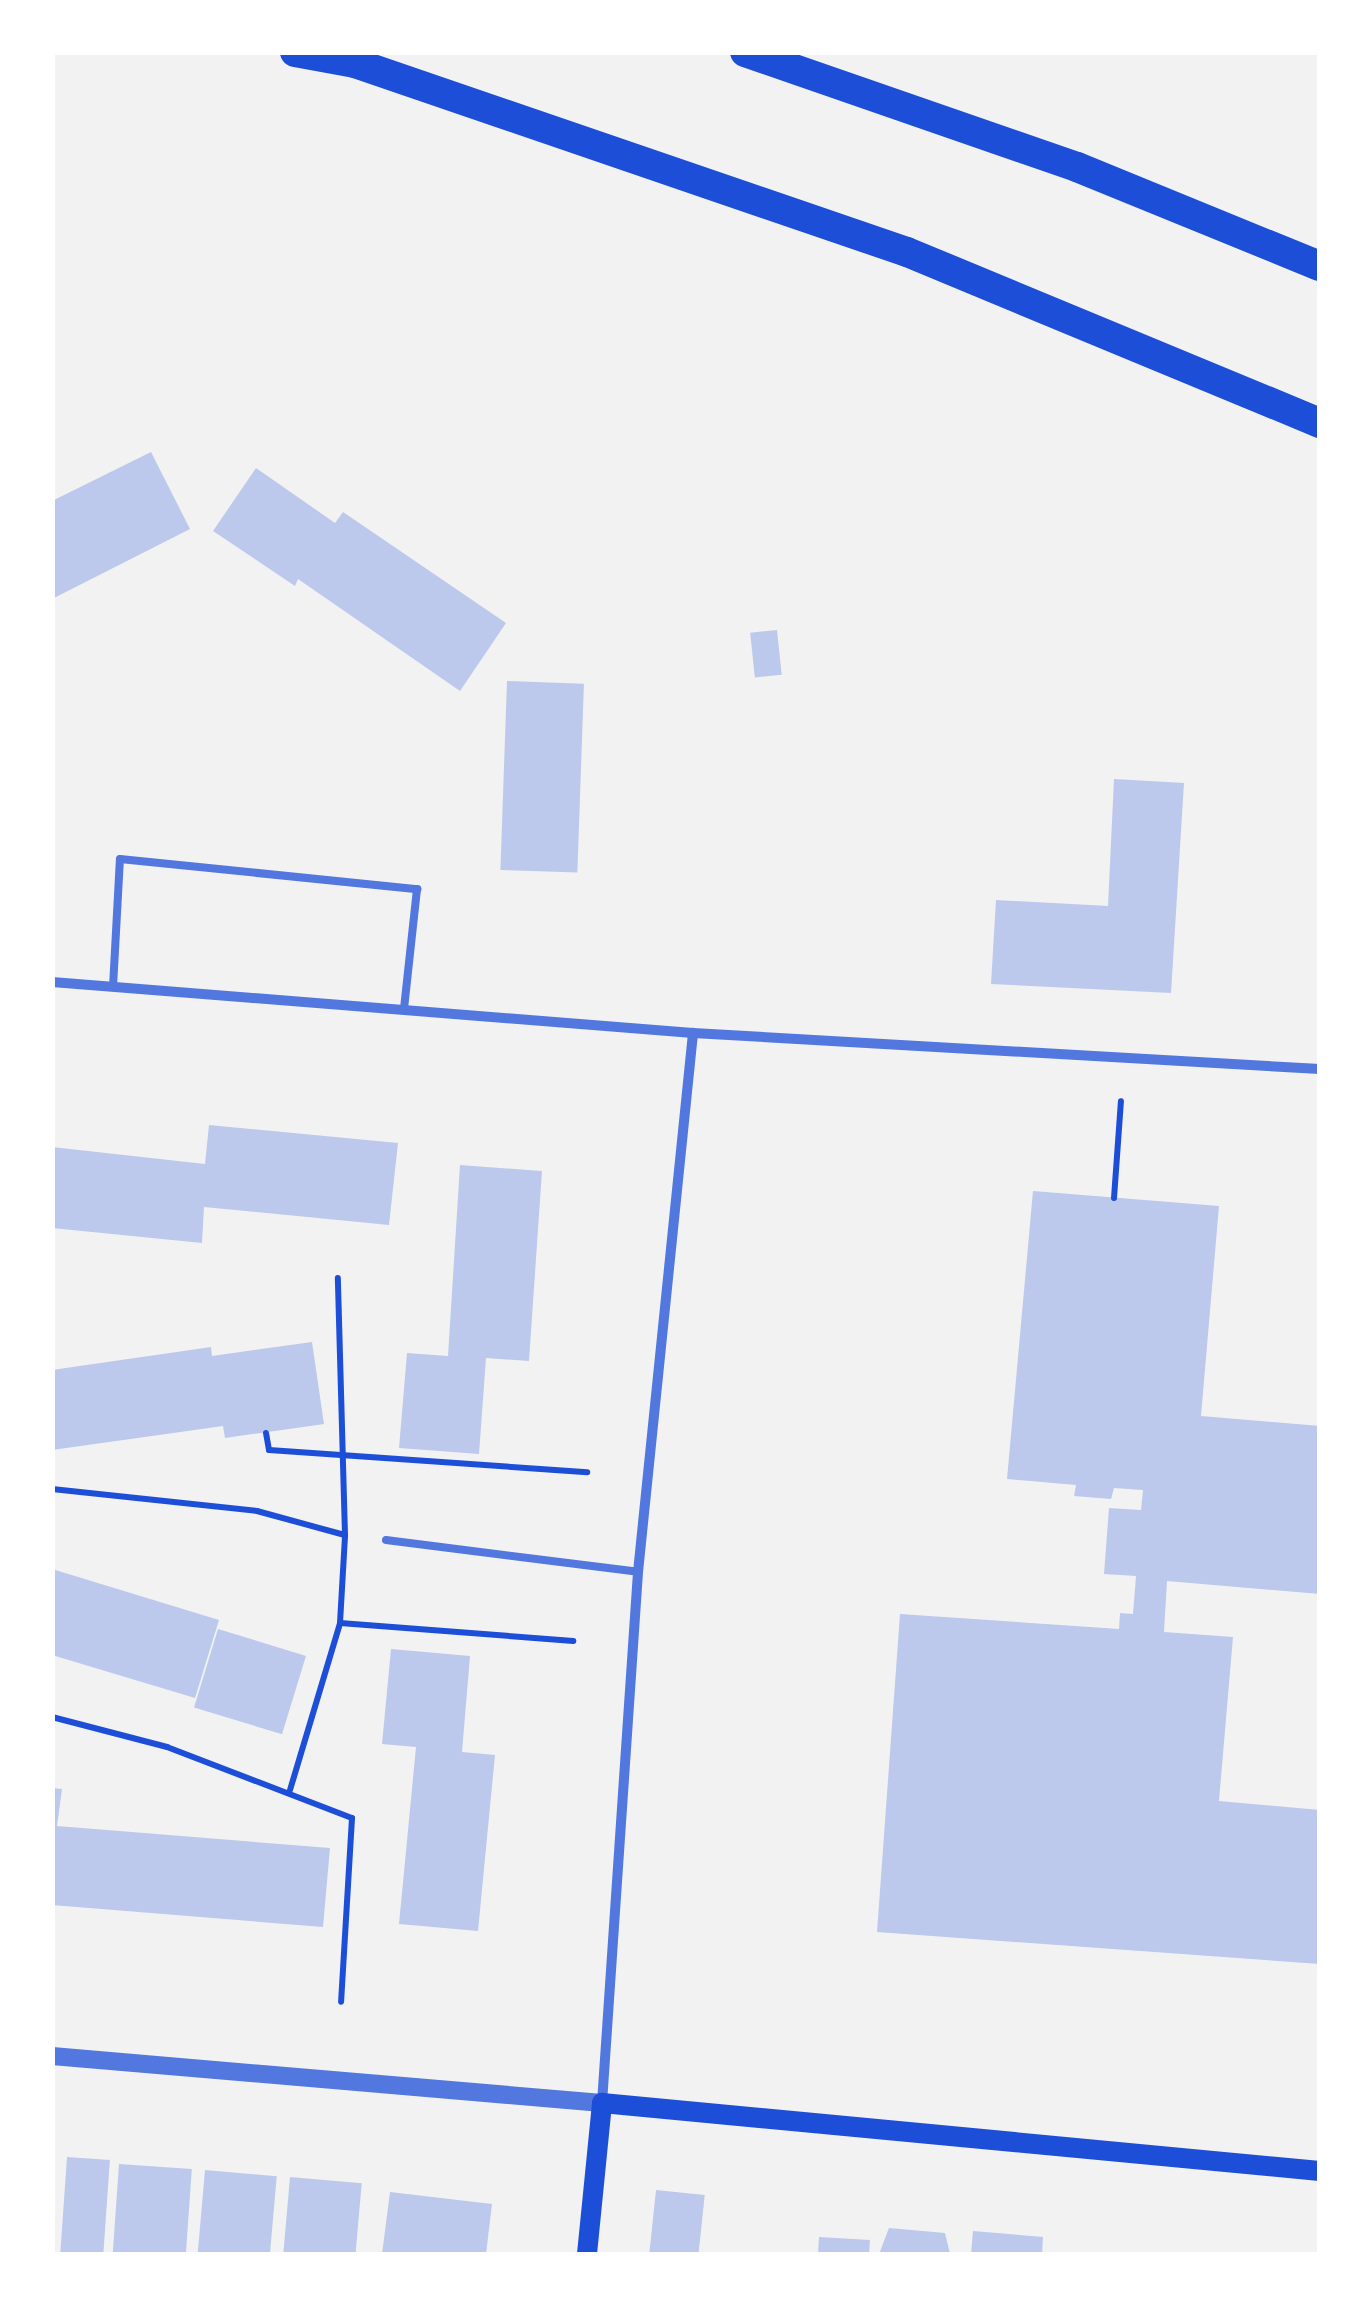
<!DOCTYPE html>
<html>
<head>
<meta charset="utf-8">
<style>
  body { margin:0 }
  #map { position:relative; width:1372px; height:2307px; overflow:hidden; background:#f2f2f2; font-family:"DejaVu Sans",sans-serif }
  div>[style] { position:absolute }
  [style*='--x'] { left:calc(var(--x)*1px); top:calc(var(--y)*1px); width:calc(var(--w)*1px); rotate:calc(var(--a)*1deg) }
  .building>* { inset:0; background:#bdc9ec; transform-origin:0 0 }
  .path>* { height:6px; margin:-3px; padding:0 3px; transform-origin:3px; border-radius:3px; background:#1d4ed8 }
  .service>* { height:8px; margin:-4px; padding:0 4px; transform-origin:4px; border-radius:4px; background:#5277de }
  .minor>* { height:10px; margin:-5px; padding:0 5px; transform-origin:5px; border-radius:5px; background:#5277de }
  .tertiary>* { height:18px; margin:-9px; padding:0 9px; transform-origin:9px; border-radius:9px; background:#5277de }
  .secondary>* { height:20px; margin:-10px; padding:0 10px; transform-origin:10px; border-radius:10px; background:#1d4ed8 }
  .motorway>* { height:30px; margin:-15px; padding:0 15px; transform-origin:15px; border-radius:15px; background:#1d4ed8 }
  span { translate:-50% -50%; white-space:nowrap; text-align:center; line-height:1.15; -webkit-text-stroke:10px #fff; paint-order:stroke }
  .frame { position:absolute; inset:0; border:55px solid #fff; pointer-events:none }
</style>
</head>
<body>
<div id="map">
  <div class="building">
    <i style="clip-path:polygon(151px 452px,190px 529px,52px 599px,52px 501px)"></i>
    <i style="clip-path:polygon(256px 468px,335px 523px,343px 512px,506px 623px,460px 691px,298px 579px,295px 586px,213px 531px)"></i>
    <i style="left:777px;top:630px;width:45px;height:27px;rotate:84deg"></i>
    <i style="left:507px;top:681px;width:77px;height:189px;rotate:2deg"></i>
    <i style="clip-path:polygon(1114px 779px,1184px 783px,1171px 993px,991px 984px,996px 900px,1108px 906px)"></i>
    <i style="clip-path:polygon(209px 1125px,398px 1143px,389px 1225px,204px 1207px,202px 1243px,52px 1228px,52px 1147px,205px 1164px)"></i>
    <i style="clip-path:polygon(460px 1165px,542px 1171px,529px 1361px,486px 1358px,479px 1454px,399px 1448px,407px 1353px,448px 1356px)"></i>
    <i style="clip-path:polygon(1033px 1191px,1219px 1206px,1201px 1416px,1320px 1426px,1320px 1594px,1167px 1581px,1164px 1632px,1233px 1637px,1219px 1801px,1320px 1810px,1320px 1964px,877px 1932px,900px 1614px,1119px 1629px,1120px 1613px,1133px 1614px,1136px 1576px,1104px 1574px,1109px 1508px,1141px 1510px,1143px 1490px,1114px 1488px,1111px 1499px,1074px 1496px,1076px 1485px,1007px 1479px)"></i>
    <i style="clip-path:polygon(312px 1342px,324px 1424px,225px 1438px,223px 1426px,52px 1450px,52px 1370px,211px 1347px,212px 1356px)"></i>
    <i style="clip-path:polygon(52px 1569px,219px 1620px,195px 1698px,52px 1655px)"></i>
    <i style="left:218px;top:1629px;width:92px;height:82px;rotate:17deg"></i>
    <i style="clip-path:polygon(391px 1649px,470px 1656px,462px 1752px,495px 1755px,478px 1931px,399px 1924px,416px 1747px,382px 1744px)"></i>
    <i style="clip-path:polygon(52px 1788px,62px 1789px,57px 1826px,330px 1848px,323px 1927px,52px 1905px)"></i>
    <i style="left:67px;top:2157px;width:43px;height:97px;rotate:4deg"></i>
    <i style="left:119px;top:2164px;width:73px;height:90px;rotate:4deg"></i>
    <i style="left:205px;top:2170px;width:72px;height:84px;rotate:5deg"></i>
    <i style="left:290px;top:2177px;width:72px;height:77px;rotate:5deg"></i>
    <i style="left:656px;top:2190px;width:49px;height:64px;rotate:6deg"></i>
    <i style="clip-path:polygon(390px 2192px,492px 2204px,486px 2254px,382px 2254px)"></i>
    <i style="clip-path:polygon(889px 2228px,945px 2233px,950px 2254px,879px 2254px)"></i>
    <i style="clip-path:polygon(973px 2231px,1043px 2237px,1042px 2254px,971px 2254px)"></i>
    <i style="clip-path:polygon(819px 2237px,870px 2240px,869px 2254px,818px 2254px)"></i>
  </div>
  <div class="path">
    <i style="--x:1114;--y:1198;--w:97;--a:-85.9"></i>
    <i style="--x:266;--y:1433;--w:17;--a:80"></i>
    <i style="--x:269;--y:1450;--w:319;--a:4"></i>
    <i style="--x:52;--y:1489;--w:206;--a:6.1"></i>
    <i style="--x:257;--y:1511;--w:91;--a:15.3"></i>
    <i style="--x:340;--y:1623;--w:234;--a:4.4"></i>
    <i style="--x:52;--y:1717;--w:119;--a:14.6"></i>
    <i style="--x:167;--y:1747;--w:198;--a:21"></i>
    <i style="--x:352;--y:1818;--w:184;--a:93.4"></i>
    <i style="--x:290;--y:1790;--w:174;--a:-73.3"></i>
    <i style="--x:340;--y:1623;--w:88;--a:-86.7"></i>
    <i style="--x:345;--y:1535;--w:257;--a:-91.6"></i>
  </div>
  <div class="service">
    <i style="--x:113;--y:987;--w:128;--a:-86.9"></i>
    <i style="--x:120;--y:859;--w:299;--a:5.8"></i>
    <i style="--x:417;--y:889;--w:121;--a:96.2"></i>
    <i style="--x:386;--y:1540;--w:254;--a:7.2"></i>
  </div>
  <div class="minor">
    <i style="--x:52;--y:982;--w:643;--a:4.55"></i>
    <i style="--x:693;--y:1033;--w:628;--a:3.29"></i>
    <i style="--x:602;--y:2103;--w:532;--a:-86.12"></i>
    <i style="--x:638;--y:1572;--w:542;--a:-84.17"></i>
  </div>
  <div class="tertiary">
    <i style="--x:52;--y:2056;--w:552;--a:4.88"></i>
  </div>
  <div class="secondary">
    <i style="--x:587;--y:2254;--w:152;--a:-84.3"></i>
    <i style="--x:602;--y:2103;--w:721;--a:5.41"></i>
  </div>
  <div class="motorway">
    <i style="--x:295;--y:52;--w:61;--a:10.4"></i>
    <i style="--x:355;--y:63;--w:583;--a:18.9"></i>
    <i style="--x:907;--y:252;--w:447;--a:22.5"></i>
    <i style="--x:745;--y:52;--w:351;--a:19.1"></i>
    <i style="--x:1077;--y:167;--w:262;--a:22.2"></i>
  </div>
  <div class="frame"></div>
</div>
</body>
</html>
